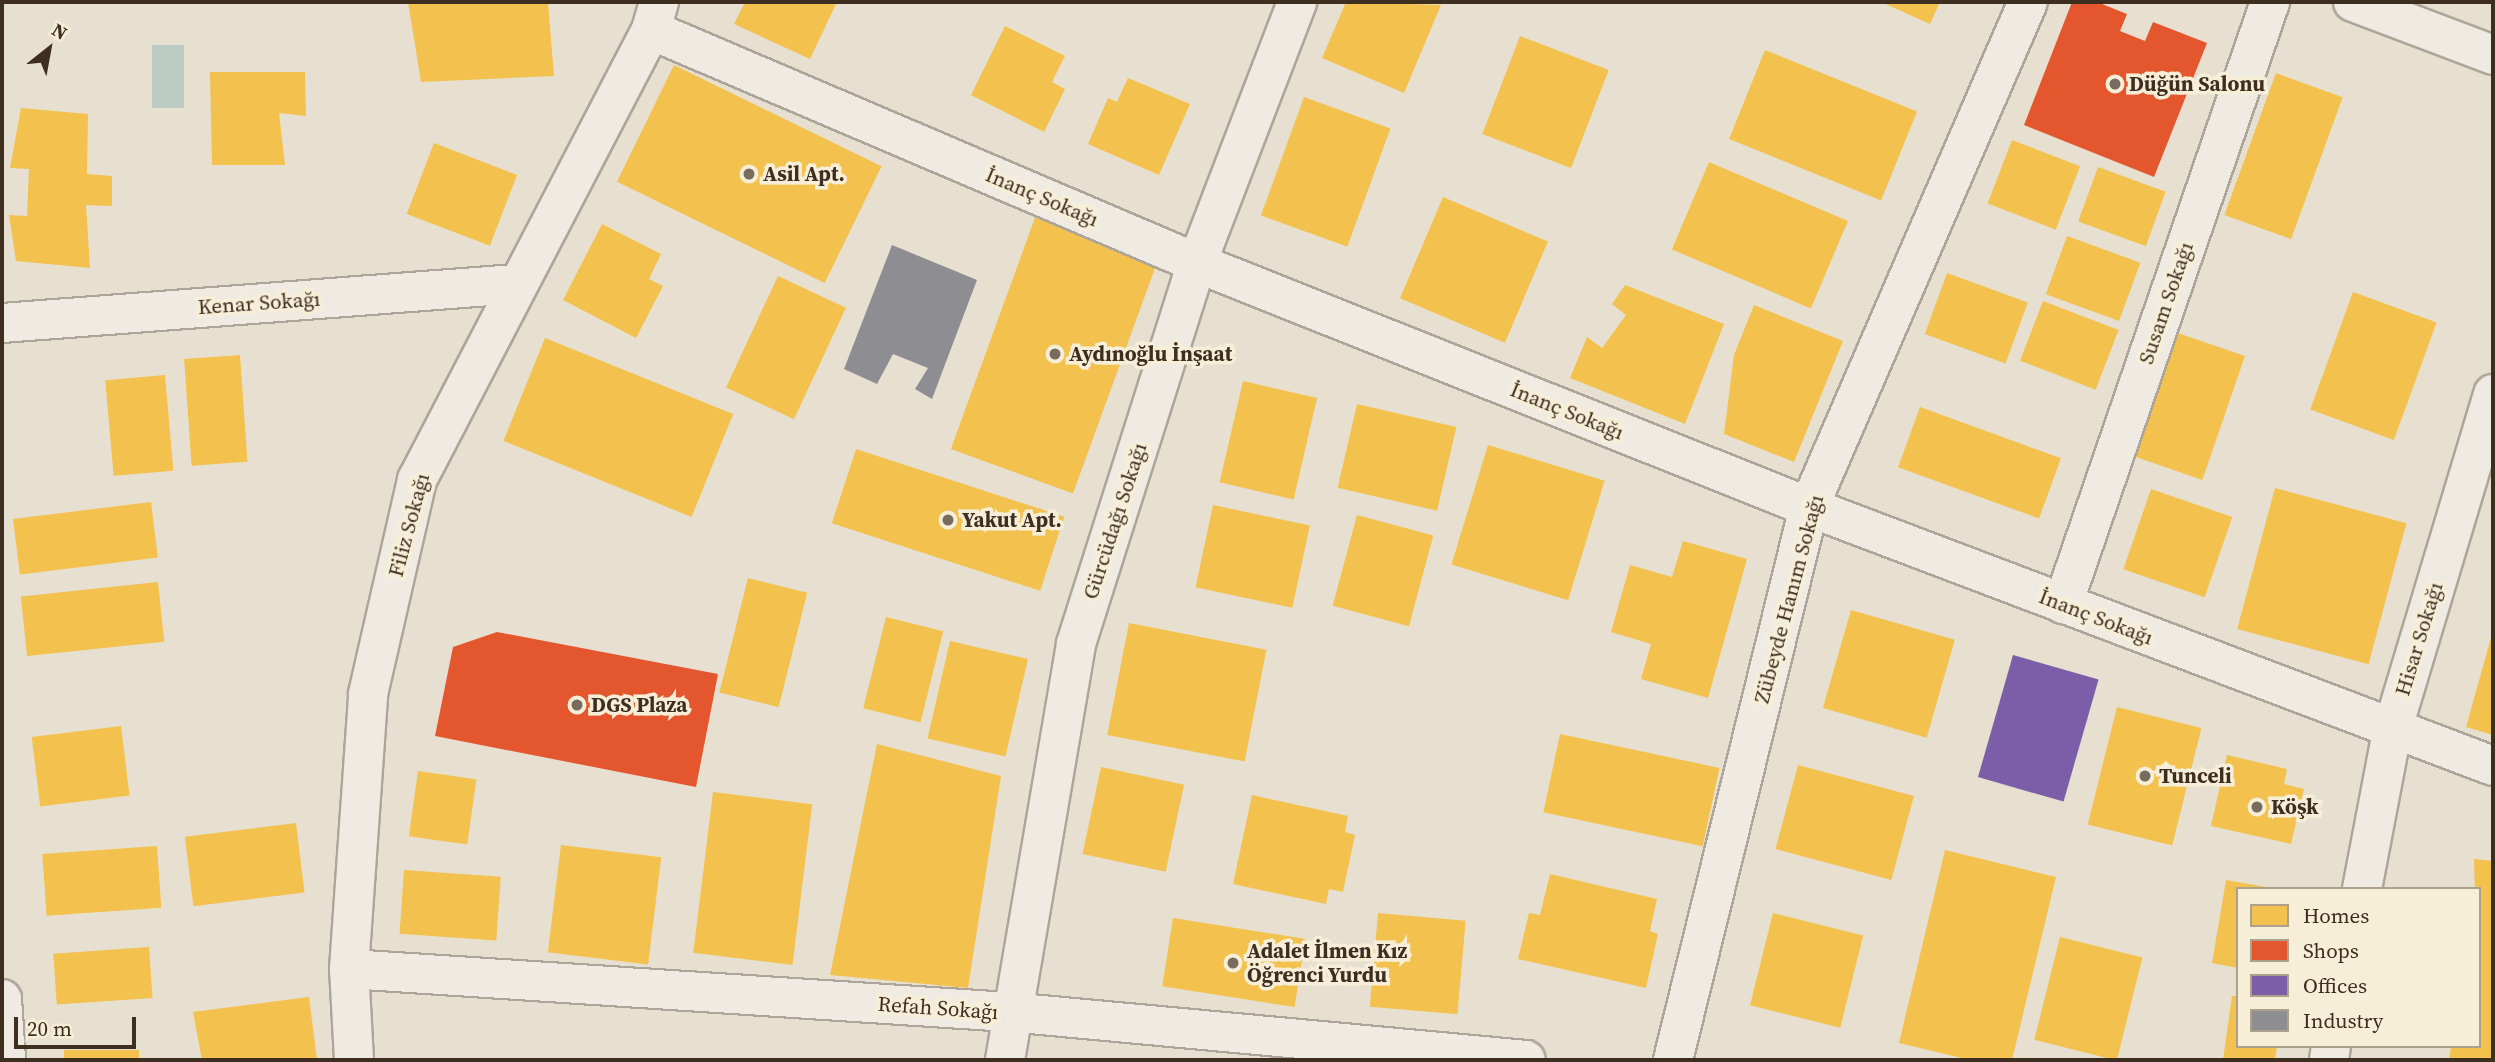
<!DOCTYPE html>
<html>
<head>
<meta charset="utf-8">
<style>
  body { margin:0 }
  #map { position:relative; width:2495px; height:1062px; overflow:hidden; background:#e7e0d1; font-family:"Source Serif 4",serif }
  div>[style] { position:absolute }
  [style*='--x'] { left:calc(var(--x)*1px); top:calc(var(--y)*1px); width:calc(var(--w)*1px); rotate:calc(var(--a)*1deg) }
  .water>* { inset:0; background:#bcccc2; transform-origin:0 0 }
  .homes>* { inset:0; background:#f2c14e; transform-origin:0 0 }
  .shops>* { inset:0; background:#e4572e }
  .offices>* { inset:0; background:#7b5ea7; transform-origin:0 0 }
  .industry>* { inset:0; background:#8d8d92 }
  .roads { filter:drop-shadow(2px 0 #ada599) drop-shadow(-2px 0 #ada599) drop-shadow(0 2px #ada599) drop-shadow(0 -2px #ada599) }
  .minor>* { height:38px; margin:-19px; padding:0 19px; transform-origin:19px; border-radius:19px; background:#efebe3 }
  .dots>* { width:19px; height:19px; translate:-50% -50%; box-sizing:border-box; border:4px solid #f7eed8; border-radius:50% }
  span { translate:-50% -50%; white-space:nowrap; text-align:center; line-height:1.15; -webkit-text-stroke:7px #f7eed8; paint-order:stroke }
  .poi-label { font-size:21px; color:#3d2e20; font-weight:700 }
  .left { translate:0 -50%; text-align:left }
  .street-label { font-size:21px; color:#3d2e20 }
  .frame { position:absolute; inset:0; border:4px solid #3d2e20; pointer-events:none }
  .legend { position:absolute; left:2236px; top:887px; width:245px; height:161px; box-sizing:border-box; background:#f7eed8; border:2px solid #ada18e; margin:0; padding:9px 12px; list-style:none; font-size:21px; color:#3d2e20 }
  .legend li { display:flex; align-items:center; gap:14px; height:35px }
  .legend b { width:35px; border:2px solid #ada18e }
  .north { position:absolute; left:14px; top:14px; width:70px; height:70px; -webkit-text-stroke:5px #f7eed8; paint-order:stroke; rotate:31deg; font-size:19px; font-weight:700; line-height:28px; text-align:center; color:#3d2e20 }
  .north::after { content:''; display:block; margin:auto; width:24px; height:32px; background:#3d2e20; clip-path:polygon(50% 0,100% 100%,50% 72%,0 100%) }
  .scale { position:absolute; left:14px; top:1017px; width:122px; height:32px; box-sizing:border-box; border:4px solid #3d2e20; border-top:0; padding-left:9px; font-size:21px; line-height:24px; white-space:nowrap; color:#3d2e20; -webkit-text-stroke:5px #f7eed8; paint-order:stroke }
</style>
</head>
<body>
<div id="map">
  <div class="water">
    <i style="left:152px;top:45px;width:32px;height:63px"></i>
  </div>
  <div class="homes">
    <i style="clip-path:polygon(408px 2px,548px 2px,554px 76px,421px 82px)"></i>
    <i style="clip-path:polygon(745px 2px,837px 2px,810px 59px,734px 24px)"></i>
    <i style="clip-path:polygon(1346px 2px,1441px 5px,1404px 93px,1322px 58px)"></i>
    <i style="clip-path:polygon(1881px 2px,1940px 2px,1930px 24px)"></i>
    <i style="clip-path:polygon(1005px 26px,1065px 56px,1052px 82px,1065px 89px,1044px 132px,971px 95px)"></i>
    <i style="left:1520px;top:36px;width:95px;height:105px;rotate:21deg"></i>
    <i style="left:1765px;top:50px;width:164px;height:96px;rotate:22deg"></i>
    <i style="left:674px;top:65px;width:231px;height:130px;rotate:26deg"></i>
    <i style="clip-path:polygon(210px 72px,305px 72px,306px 116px,279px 113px,285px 165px,212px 165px)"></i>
    <i style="left:2276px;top:73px;width:71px;height:151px;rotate:20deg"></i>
    <i style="clip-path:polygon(1128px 78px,1190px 104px,1159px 175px,1088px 144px,1108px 98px,1117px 102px)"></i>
    <i style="left:1304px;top:97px;width:92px;height:126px;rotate:20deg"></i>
    <i style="clip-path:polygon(21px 108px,88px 114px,87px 174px,112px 176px,112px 206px,86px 205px,90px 268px,16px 261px,9px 215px,27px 216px,29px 169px,10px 168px)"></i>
    <i style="left:2012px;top:140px;width:73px;height:68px;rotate:21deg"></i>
    <i style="left:434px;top:143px;width:89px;height:76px;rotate:21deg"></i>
    <i style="left:1709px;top:162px;width:151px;height:95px;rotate:23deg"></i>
    <i style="left:2098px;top:167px;width:72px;height:58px;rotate:20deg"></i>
    <i style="left:1443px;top:197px;width:114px;height:110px;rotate:23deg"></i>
    <i style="left:1036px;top:215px;width:130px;height:249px;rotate:20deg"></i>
    <i style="clip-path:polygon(602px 224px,661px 254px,649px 279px,663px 286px,636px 338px,563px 300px)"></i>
    <i style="left:2067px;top:236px;width:78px;height:62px;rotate:20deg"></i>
    <i style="left:1947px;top:273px;width:86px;height:65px;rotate:20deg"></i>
    <i style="left:778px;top:276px;width:75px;height:123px;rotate:25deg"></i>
    <i style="clip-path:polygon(1625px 285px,1724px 324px,1685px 424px,1570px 378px,1587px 337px,1602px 348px,1626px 315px,1612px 304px)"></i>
    <i style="left:2353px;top:292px;width:89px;height:125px;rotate:20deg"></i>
    <i style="left:2043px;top:301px;width:81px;height:64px;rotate:21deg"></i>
    <i style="clip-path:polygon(1754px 305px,1843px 341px,1794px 462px,1724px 434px,1734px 355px)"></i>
    <i style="left:2175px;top:332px;width:74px;height:131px;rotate:19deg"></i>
    <i style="left:545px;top:338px;width:203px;height:111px;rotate:22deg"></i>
    <i style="left:240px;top:355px;width:107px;height:56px;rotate:86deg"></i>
    <i style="left:165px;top:375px;width:96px;height:60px;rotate:85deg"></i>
    <i style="left:1243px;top:381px;width:76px;height:104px;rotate:13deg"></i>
    <i style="left:1357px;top:404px;width:102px;height:86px;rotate:13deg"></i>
    <i style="left:1920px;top:407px;width:150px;height:64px;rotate:20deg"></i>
    <i style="left:1488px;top:445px;width:122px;height:125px;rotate:17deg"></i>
    <i style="left:856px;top:449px;width:219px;height:78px;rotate:18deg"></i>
    <i style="left:2275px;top:488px;width:136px;height:146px;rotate:15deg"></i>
    <i style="left:2151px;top:489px;width:86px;height:85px;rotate:19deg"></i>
    <i style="left:151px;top:502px;width:56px;height:139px;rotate:83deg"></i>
    <i style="left:1213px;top:505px;width:99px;height:84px;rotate:12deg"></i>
    <i style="left:1357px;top:515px;width:79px;height:94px;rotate:15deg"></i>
    <i style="clip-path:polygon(1683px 541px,1747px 559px,1708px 698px,1641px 679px,1651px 644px,1611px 632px,1630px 565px,1672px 577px)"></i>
    <i style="left:748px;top:578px;width:61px;height:118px;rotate:14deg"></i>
    <i style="left:158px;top:582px;width:60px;height:138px;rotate:84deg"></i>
    <i style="left:1851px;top:610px;width:108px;height:102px;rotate:16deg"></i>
    <i style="left:886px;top:617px;width:59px;height:94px;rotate:14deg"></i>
    <i style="left:1129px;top:623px;width:140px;height:114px;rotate:11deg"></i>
    <i style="clip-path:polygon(2492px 634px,2493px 634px,2493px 735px,2466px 727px)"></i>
    <i style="left:950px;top:641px;width:80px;height:100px;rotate:13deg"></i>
    <i style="left:2117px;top:707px;width:87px;height:121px;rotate:14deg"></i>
    <i style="left:121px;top:726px;width:70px;height:90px;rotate:83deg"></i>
    <i style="left:1560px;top:734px;width:163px;height:80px;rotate:12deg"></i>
    <i style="clip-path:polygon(877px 744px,1001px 776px,968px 988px,830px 975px)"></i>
    <i style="clip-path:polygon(2227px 755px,2287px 769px,2284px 784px,2304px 789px,2291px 844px,2211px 826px)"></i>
    <i style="left:1798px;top:765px;width:120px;height:87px;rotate:15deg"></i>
    <i style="left:1101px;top:767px;width:85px;height:89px;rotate:12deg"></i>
    <i style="left:418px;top:771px;width:59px;height:66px;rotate:8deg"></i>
    <i style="left:713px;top:792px;width:100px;height:162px;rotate:7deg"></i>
    <i style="clip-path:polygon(1252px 795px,1348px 816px,1345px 832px,1355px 835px,1343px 892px,1329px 889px,1326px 904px,1233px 884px)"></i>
    <i style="left:296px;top:823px;width:70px;height:112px;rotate:83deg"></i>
    <i style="left:561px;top:845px;width:101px;height:108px;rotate:7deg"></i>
    <i style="left:157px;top:846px;width:62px;height:115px;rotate:86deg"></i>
    <i style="clip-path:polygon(1945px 850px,2056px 877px,2012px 1060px,1970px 1060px,1899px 1043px)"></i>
    <i style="clip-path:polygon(2474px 859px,2493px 861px,2493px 1060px,2449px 1060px,2451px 1046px,2479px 1046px)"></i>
    <i style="left:404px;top:870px;width:97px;height:64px;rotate:4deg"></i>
    <i style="clip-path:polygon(1550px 874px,1657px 899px,1650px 931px,1658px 934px,1646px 988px,1518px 959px,1529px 913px,1540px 915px)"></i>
    <i style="clip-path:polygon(2226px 880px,2266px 887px,2238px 889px,2238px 968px,2212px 963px)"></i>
    <i style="left:1378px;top:913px;width:88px;height:94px;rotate:5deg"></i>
    <i style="left:1773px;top:913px;width:93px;height:95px;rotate:14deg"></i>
    <i style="left:1173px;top:918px;width:134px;height:69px;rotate:9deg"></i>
    <i style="left:2060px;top:937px;width:85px;height:106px;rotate:14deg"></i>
    <i style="left:149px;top:947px;width:51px;height:96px;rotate:86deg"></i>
    <i style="clip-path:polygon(2232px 996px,2238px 996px,2238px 1046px,2277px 1046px,2275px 1060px,2223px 1060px)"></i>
    <i style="clip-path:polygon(309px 997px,317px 1059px,202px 1060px,193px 1012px)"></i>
    <i style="left:139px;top:1050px;width:10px;height:75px;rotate:90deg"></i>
  </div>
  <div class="shops">
    <i style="clip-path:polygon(2072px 2px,2097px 2px,2127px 14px,2120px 31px,2145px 41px,2153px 22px,2207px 43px,2154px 177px,2024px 125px)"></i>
    <i style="clip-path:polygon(497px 632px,718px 674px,696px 787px,435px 736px,453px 647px)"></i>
  </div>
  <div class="offices">
    <i style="left:2013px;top:655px;width:89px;height:127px;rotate:16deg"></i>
  </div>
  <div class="industry">
    <i style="clip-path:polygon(892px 245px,977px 280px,932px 399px,915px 389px,928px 368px,893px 354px,877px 384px,844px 369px)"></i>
  </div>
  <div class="roads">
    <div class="minor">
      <i style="--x:2353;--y:2;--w:150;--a:20.7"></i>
      <i style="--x:651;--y:30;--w:594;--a:23.11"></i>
      <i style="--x:1197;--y:263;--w:659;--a:21.74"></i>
      <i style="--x:1809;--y:507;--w:731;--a:20.74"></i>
      <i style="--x:2;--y:323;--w:515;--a:-4.34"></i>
      <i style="--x:2063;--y:604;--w:637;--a:-71.02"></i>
      <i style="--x:2362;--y:889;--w:161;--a:-79.2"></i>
      <i style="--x:2392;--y:731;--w:352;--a:-73.3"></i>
      <i style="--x:349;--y:969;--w:661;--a:3.73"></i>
      <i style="--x:1009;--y:1012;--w:519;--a:5.3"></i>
      <i style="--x:2;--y:999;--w:61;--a:86.2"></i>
      <i style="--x:354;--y:1060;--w:91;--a:-93.1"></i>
      <i style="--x:349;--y:969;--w:276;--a:-86"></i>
      <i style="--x:368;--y:694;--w:220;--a:-77.1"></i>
      <i style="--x:417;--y:480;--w:507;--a:-62.53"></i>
      <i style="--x:651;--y:30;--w:29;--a:-74"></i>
      <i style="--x:1005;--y:1060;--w:422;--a:-80.3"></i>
      <i style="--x:1076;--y:644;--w:400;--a:-72.4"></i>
      <i style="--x:1197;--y:263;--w:280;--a:-69"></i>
      <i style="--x:1673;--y:1060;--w:569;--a:-76.18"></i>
      <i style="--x:1809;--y:507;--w:550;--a:-66.56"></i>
      <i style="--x:2329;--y:1060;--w:14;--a:-82"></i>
    </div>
  </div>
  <div class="dots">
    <i style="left:2115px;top:84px;background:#786c5e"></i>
    <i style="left:749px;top:174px;background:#786c5e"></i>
    <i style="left:1055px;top:354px;background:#786c5e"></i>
    <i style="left:948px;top:520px;background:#786c5e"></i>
    <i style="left:577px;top:705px;background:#786c5e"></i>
    <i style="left:2145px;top:776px;background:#786c5e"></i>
    <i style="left:2257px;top:807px;background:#786c5e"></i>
    <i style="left:1233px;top:963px;background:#786c5e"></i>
  </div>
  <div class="poi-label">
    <span class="left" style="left:2129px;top:84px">Düğün Salonu</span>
    <span class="left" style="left:763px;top:174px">Asil Apt.</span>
    <span class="left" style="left:1069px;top:354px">Aydınoğlu İnşaat</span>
    <span class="left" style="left:962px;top:520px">Yakut Apt.</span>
    <span class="left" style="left:591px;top:705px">DGS Plaza</span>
    <span class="left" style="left:2159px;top:776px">Tunceli</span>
    <span class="left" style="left:2271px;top:807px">Köşk</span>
    <span class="left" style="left:1247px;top:963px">Adalet İlmen Kız<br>Öğrenci Yurdu</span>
  </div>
  <div class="street-label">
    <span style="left:1042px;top:197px;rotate:23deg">İnanç Sokağı</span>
    <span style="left:259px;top:303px;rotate:-4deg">Kenar Sokağı</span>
    <span style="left:2166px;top:303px;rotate:-71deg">Susam Sokağı</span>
    <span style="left:1567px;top:411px;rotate:22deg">İnanç Sokağı</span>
    <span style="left:1115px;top:521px;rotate:-72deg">Gürcüdağı Sokağı</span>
    <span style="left:409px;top:525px;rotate:-75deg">Filiz Sokağı</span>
    <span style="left:1789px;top:599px;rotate:-75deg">Zübeyde Hanım Sokağı</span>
    <span style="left:2096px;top:617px;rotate:21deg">İnanç Sokağı</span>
    <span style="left:2419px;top:639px;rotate:-73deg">Hisar Sokağı</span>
    <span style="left:938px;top:1008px;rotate:4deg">Refah Sokağı</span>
  </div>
  <div class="frame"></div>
  <ul class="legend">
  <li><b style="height:19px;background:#f2c14e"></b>Homes</li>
  <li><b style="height:19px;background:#e4572e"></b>Shops</li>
  <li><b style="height:19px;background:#7b5ea7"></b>Offices</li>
  <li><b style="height:19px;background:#8d8d92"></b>Industry</li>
  </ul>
  <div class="north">N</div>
  <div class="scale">20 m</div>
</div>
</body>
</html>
